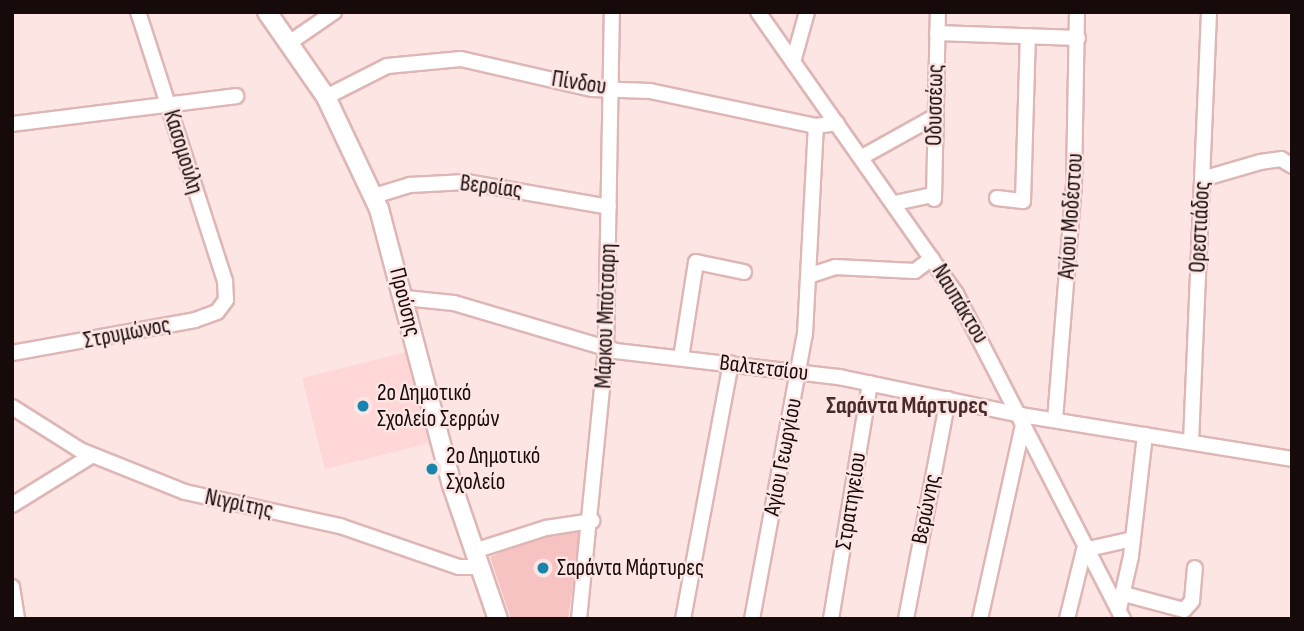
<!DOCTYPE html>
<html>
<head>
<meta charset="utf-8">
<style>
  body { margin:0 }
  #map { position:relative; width:1304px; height:631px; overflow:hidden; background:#fde5e4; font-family:"Sofia Sans Condensed",sans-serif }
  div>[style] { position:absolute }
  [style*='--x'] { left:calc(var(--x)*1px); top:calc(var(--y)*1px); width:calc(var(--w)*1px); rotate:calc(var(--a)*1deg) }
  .built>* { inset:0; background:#fed7d6; transform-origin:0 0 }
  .green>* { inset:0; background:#f6c3c2 }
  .roads { filter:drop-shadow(2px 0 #ddb6b5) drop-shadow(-2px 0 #ddb6b5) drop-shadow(0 2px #ddb6b5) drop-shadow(0 -2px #ddb6b5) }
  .minor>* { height:14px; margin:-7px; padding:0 7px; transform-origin:7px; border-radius:7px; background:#fff }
  .major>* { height:18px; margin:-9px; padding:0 9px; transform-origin:9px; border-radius:9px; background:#fff }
  .dots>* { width:19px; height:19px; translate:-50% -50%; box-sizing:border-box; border:4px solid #fde5e4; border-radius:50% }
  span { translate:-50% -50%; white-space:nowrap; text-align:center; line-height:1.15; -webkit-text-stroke:5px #fde5e4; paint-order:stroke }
  .street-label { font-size:23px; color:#160a0a }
  .poi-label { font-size:23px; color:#160a0a }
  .left { translate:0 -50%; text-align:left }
  .neighbourhood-label { font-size:24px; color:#482a2a; font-weight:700 }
  .frame { position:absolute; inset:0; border:14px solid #160a0a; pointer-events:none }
</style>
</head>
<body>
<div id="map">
  <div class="built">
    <i style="left:406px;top:352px;width:94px;height:107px;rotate:76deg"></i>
  </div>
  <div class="green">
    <i style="clip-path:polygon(582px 525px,568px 619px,511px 619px,490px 557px,542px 535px)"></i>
  </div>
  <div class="roads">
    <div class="minor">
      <i style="--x:758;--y:12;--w:345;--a:54.9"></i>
      <i style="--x:956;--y:294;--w:365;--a:62.8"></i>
      <i style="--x:937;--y:33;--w:141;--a:2"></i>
      <i style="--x:289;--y:43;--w:55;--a:-34.6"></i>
      <i style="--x:793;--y:62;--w:52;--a:-74.4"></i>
      <i style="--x:326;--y:97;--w:68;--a:-26.9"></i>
      <i style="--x:387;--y:66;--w:74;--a:-5.4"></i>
      <i style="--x:461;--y:59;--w:134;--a:12.9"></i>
      <i style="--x:592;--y:89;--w:58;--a:2"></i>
      <i style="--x:650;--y:91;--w:170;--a:11.9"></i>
      <i style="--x:816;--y:126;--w:21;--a:-8"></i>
      <i style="--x:12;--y:124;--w:226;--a:-7.1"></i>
      <i style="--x:862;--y:157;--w:82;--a:-29.1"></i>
      <i style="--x:1202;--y:179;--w:60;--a:-16.3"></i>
      <i style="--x:1260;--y:162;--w:21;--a:-8"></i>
      <i style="--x:1281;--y:159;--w:13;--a:32"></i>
      <i style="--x:374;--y:196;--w:38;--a:-17"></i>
      <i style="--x:410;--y:185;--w:56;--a:-3.1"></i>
      <i style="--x:466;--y:182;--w:145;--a:9.9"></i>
      <i style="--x:997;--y:198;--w:26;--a:7"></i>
      <i style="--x:1023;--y:201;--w:165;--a:-88.3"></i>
      <i style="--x:934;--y:199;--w:187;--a:-88.8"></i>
      <i style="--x:895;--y:203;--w:40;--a:-12"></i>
      <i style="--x:811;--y:275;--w:25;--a:-18"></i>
      <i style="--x:835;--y:267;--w:80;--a:2.9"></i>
      <i style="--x:915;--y:271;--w:21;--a:-37"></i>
      <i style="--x:405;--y:298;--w:49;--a:5.8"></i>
      <i style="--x:454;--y:303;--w:169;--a:16.5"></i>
      <i style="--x:616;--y:351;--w:225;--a:6.7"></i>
      <i style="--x:839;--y:377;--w:186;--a:11.8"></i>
      <i style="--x:1021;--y:415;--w:275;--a:9.2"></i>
      <i style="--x:12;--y:353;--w:186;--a:-10.2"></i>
      <i style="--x:195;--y:320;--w:23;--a:-20"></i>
      <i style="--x:217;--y:312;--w:15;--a:-53"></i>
      <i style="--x:226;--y:300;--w:19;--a:-93"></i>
      <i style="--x:225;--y:281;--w:283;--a:-107.9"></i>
      <i style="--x:681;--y:358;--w:97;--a:-81.1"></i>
      <i style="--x:696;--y:262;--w:49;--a:11.8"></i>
      <i style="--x:12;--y:407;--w:80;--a:32.3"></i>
      <i style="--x:80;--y:450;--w:113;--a:21.8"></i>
      <i style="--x:185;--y:492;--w:159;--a:12.4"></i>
      <i style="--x:340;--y:526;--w:126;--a:19"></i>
      <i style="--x:459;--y:567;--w:21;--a:0"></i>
      <i style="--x:1055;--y:420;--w:238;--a:-85.4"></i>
      <i style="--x:1074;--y:183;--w:171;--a:-89"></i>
      <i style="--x:1191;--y:442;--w:430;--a:-87.6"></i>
      <i style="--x:12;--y:505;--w:93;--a:-31.8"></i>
      <i style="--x:474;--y:551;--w:76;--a:-17.7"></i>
      <i style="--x:546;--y:528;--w:47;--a:-8.7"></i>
      <i style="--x:12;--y:587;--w:32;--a:81"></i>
      <i style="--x:1124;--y:594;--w:62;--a:14.9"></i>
      <i style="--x:1184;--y:610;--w:12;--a:-48"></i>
      <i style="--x:1192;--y:601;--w:33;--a:-85"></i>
      <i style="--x:1119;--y:609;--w:54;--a:-77.2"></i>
      <i style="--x:1131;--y:556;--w:122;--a:-83.4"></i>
      <i style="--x:579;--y:619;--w:271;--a:-84.3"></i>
      <i style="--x:606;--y:349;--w:337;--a:-89"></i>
      <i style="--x:683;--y:619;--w:260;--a:-79.4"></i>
      <i style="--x:752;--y:619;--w:290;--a:-79.5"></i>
      <i style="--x:805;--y:334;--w:208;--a:-87"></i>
      <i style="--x:831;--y:619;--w:239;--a:-80.6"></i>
      <i style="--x:906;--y:619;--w:224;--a:-79.2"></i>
      <i style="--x:980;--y:619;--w:204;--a:-77.5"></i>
      <i style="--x:1067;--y:619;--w:71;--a:-76.2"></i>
      <i style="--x:1084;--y:550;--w:50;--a:-12.7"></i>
    </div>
    <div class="major">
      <i style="--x:267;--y:12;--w:103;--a:55.2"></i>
      <i style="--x:326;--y:97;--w:124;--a:64.7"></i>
      <i style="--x:379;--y:209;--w:285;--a:75.2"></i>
      <i style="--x:452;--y:485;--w:142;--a:71.1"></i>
    </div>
  </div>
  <div class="dots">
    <i style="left:363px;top:406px;background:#1984ac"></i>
    <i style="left:432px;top:469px;background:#1984ac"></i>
    <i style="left:543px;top:568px;background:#1984ac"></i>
  </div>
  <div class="street-label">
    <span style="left:579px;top:83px;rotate:9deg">Πίνδου</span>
    <span style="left:935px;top:105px;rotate:-89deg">Οδυσσέως</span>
    <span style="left:183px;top:152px;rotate:73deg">Κασομούλη</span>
    <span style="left:491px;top:187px;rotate:7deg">Βεροίας</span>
    <span style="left:1071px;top:216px;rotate:-86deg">Αγίου Μοδέστου</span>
    <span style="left:1200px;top:227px;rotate:-87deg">Ορεστιάδος</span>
    <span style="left:405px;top:302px;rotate:76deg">Προύσης</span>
    <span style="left:960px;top:304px;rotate:59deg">Ναυπάκτου</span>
    <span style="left:606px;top:316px;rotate:-88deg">Μάρκου Μπότσαρη</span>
    <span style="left:127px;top:333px;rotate:-11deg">Στρυμώνος</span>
    <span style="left:764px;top:368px;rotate:7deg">Βαλτετσίου</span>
    <span style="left:783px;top:457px;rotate:-79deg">Αγίου Γεωργίου</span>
    <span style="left:851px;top:501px;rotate:-81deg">Στρατηγείου</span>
    <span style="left:239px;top:504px;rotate:12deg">Νιγρίτης</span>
    <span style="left:926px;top:509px;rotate:-79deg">Βερώνης</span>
  </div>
  <div class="poi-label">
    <span class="left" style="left:377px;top:406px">2ο Δημοτικό<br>Σχολείο Σερρών</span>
    <span class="left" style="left:446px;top:469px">2ο Δημοτικό<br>Σχολείο</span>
    <span class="left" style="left:557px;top:568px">Σαράντα Μάρτυρες</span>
  </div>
  <div class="neighbourhood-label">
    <span style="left:907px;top:406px">Σαράντα Μάρτυρες</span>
  </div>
  <div class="frame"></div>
</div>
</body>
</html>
